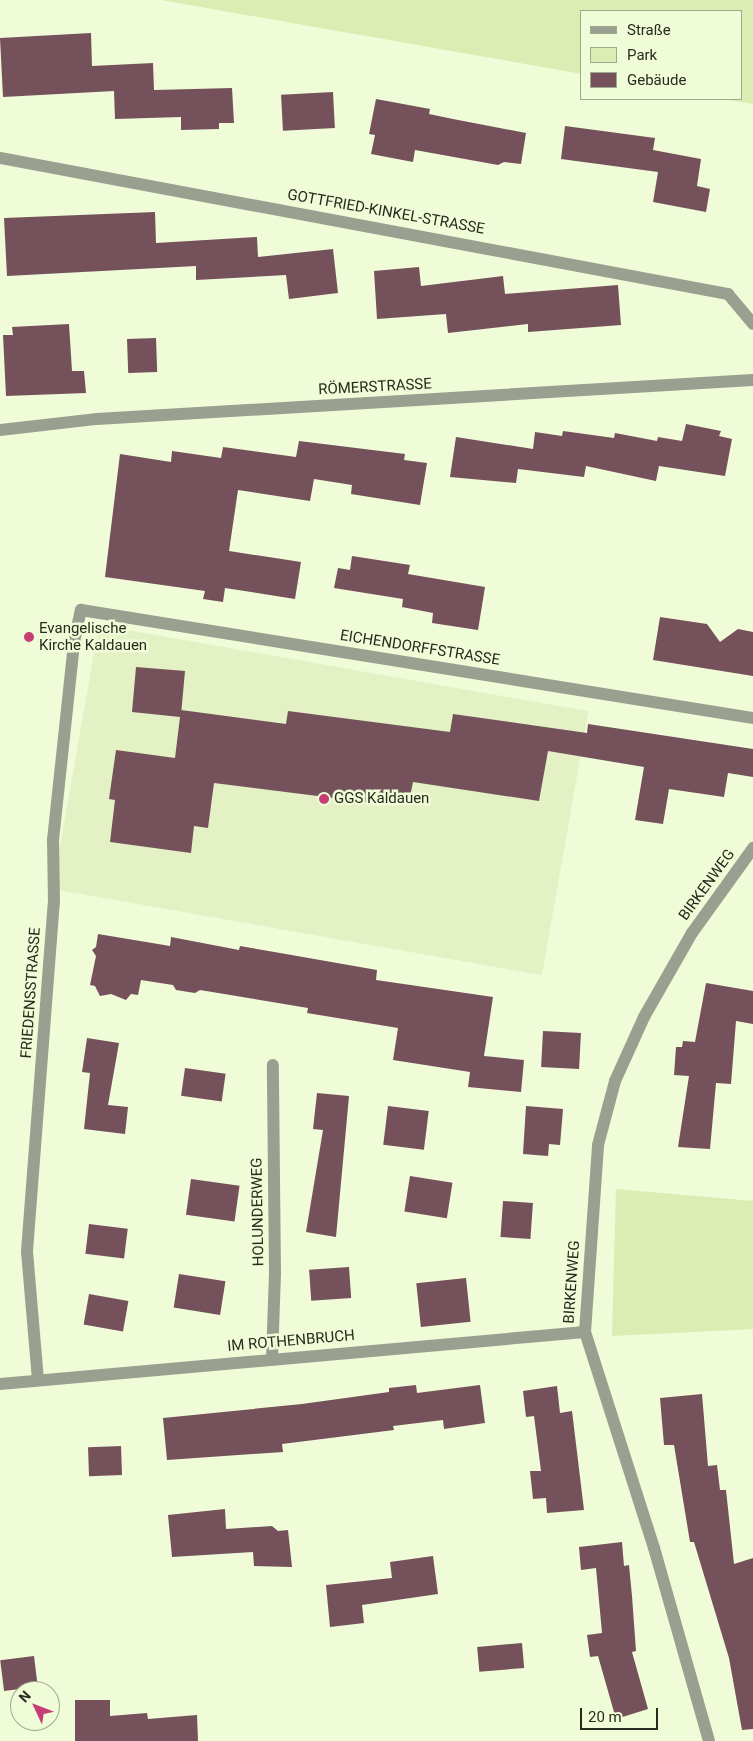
<!DOCTYPE html>
<html>
<head>
<meta charset="utf-8">
<style>
  body { margin:0 }
  #map { position:relative; width:753px; height:1741px; overflow:hidden; background:#f0fbd7; font-family:Roboto,sans-serif }
  div>[style] { position:absolute }
  [style*='--x'] { left:calc(var(--x)*1px); top:calc(var(--y)*1px); width:calc(var(--w)*1px); rotate:calc(var(--a)*1deg) }
  .built>* { inset:0; background:#e4f1c5; transform-origin:0 0 }
  .green>* { inset:0; background:#dbedb2 }
  .building>* { inset:0; background:#74515b; transform-origin:0 0 }
  .minor>* { height:12px; margin:-6px; padding:0 6px; transform-origin:6px; border-radius:6px; background:#9b9f90 }
  .dots>* { width:14px; height:14px; translate:-50% -50%; box-sizing:border-box; border:2px solid #f0fbd7; border-radius:50% }
  span { translate:-50% -50%; white-space:nowrap; text-align:center; line-height:1.15; -webkit-text-stroke:5px #f0fbd7; paint-order:stroke }
  .street-label { font-size:15px; color:#282c1e }
  .poi-label { font-size:15px; color:#282c1e }
  .left { translate:0 -50%; text-align:left }
  .legend { position:absolute; left:580px; top:10px; width:162px; height:90px; box-sizing:border-box; background:#f0fbd7; border:1px solid #a0a88d; margin:0; padding:6px 9px; list-style:none; font-size:15px; color:#282c1e }
  .legend li { display:flex; align-items:center; gap:10px; height:25px }
  .legend b { width:25px; border:1px solid #a0a88d }
  .north { position:absolute; left:10px; top:1681px; width:50px; height:50px; box-sizing:border-box; background:#f0fbd7; border:1px solid #a0a88d; border-radius:50%; rotate:313deg; font-size:14px; font-weight:700; line-height:20px; text-align:center; color:#282c1e }
  .north::after { content:''; display:block; margin:auto; width:18px; height:22px; background:#c83d75; clip-path:polygon(50% 0,100% 100%,50% 72%,0 100%) }
  .scale { position:absolute; left:580px; top:1708px; width:78px; height:22px; box-sizing:border-box; border:2px solid #282c1e; border-top:0; padding-left:6px; font-size:15px; line-height:18px; white-space:nowrap; color:#282c1e; -webkit-text-stroke:4px #f0fbd7; paint-order:stroke }
</style>
</head>
<body>
<div id="map">
  <div class="built">
    <i style="left:99px;top:625px;width:497px;height:268px;rotate:10deg"></i>
  </div>
  <div class="green">
    <i style="clip-path:polygon(161px 0,753px 0,753px 104px,721px 99px,742px 99px,742px 11px,582px 11px,582px 74px)"></i>
    <i style="clip-path:polygon(616px 1189px,753px 1201px,753px 1329px,612px 1336px)"></i>
  </div>
  <div class="building">
    <i style="clip-path:polygon(91px 33px,92px 66px,153px 63px,154px 90px,232px 88px,234px 123px,219px 123px,219px 129px,181px 130px,181px 117px,115px 119px,114px 91px,3px 97px,0 38px)"></i>
    <i style="left:333px;top:92px;width:36px;height:52px;rotate:87deg"></i>
    <i style="clip-path:polygon(376px 99px,430px 109px,429px 114px,453px 119px,526px 133px,521px 164px,504px 162px,498px 165px,415px 150px,413px 162px,371px 154px,375px 135px,369px 134px)"></i>
    <i style="clip-path:polygon(565px 126px,655px 138px,653px 150px,701px 159px,697px 186px,710px 189px,706px 212px,653px 202px,658px 172px,561px 159px)"></i>
    <i style="clip-path:polygon(155px 212px,156px 243px,257px 237px,258px 257px,333px 249px,338px 293px,289px 299px,286px 275px,196px 280px,196px 266px,7px 276px,4px 218px)"></i>
    <i style="clip-path:polygon(419px 267px,421px 286px,503px 276px,505px 294px,618px 285px,621px 325px,528px 332px,528px 324px,448px 333px,446px 314px,377px 319px,374px 271px)"></i>
    <i style="clip-path:polygon(69px 324px,72px 371px,84px 371px,86px 393px,6px 396px,3px 335px,13px 335px,12px 327px)"></i>
    <i style="left:156px;top:338px;width:34px;height:29px;rotate:88deg"></i>
    <i style="clip-path:polygon(686px 424px,721px 431px,719px 436px,732px 439px,725px 476px,659px 466px,656px 481px,586px 466px,584px 477px,518px 469px,516px 483px,450px 477px,456px 437px,533px 449px,535px 432px,562px 436px,563px 431px,614px 438px,615px 433px,657px 441px,658px 437px,682px 441px)"></i>
    <i style="clip-path:polygon(299px 441px,405px 454px,404px 460px,427px 463px,420px 505px,351px 494px,352px 485px,314px 479px,310px 501px,238px 490px,229px 551px,301px 562px,295px 599px,225px 588px,223px 602px,203px 599px,205px 591px,105px 577px,120px 454px,171px 462px,172px 451px,221px 458px,223px 447px,296px 457px)"></i>
    <i style="clip-path:polygon(352px 556px,410px 565px,408px 574px,485px 587px,478px 630px,432px 623px,433px 613px,402px 607px,403px 599px,334px 588px,338px 568px,350px 570px)"></i>
    <i style="clip-path:polygon(660px 617px,707px 624px,720px 642px,738px 629px,753px 632px,753px 676px,653px 660px)"></i>
    <i style="clip-path:polygon(136px 667px,185px 671px,181px 715px,181px 710px,286px 724px,288px 711px,450px 732px,453px 714px,587px 733px,588px 724px,753px 749px,753px 777px,728px 773px,724px 797px,669px 789px,663px 824px,635px 820px,644px 767px,548px 751px,539px 801px,413px 782px,410px 797px,382px 794px,381px 804px,214px 783px,208px 828px,194px 826px,191px 853px,110px 842px,115px 800px,109px 799px,116px 750px,175px 758px,180px 717px,132px 712px)"></i>
    <i style="clip-path:polygon(98px 934px,170px 946px,171px 937px,239px 950px,240px 946px,280px 953px,377px 970px,376px 980px,493px 997px,484px 1056px,524px 1060px,521px 1092px,468px 1087px,470px 1072px,393px 1060px,398px 1028px,307px 1013px,308px 1008px,200px 990px,195px 993px,176px 990px,173px 985px,141px 980px,138px 995px,131px 994px,126px 1000px,111px 994px,100px 996px,95px 986px,90px 985px,96px 956px,92px 950px,96px 947px)"></i>
    <i style="clip-path:polygon(706px 983px,753px 991px,753px 1024px,736px 1021px,731px 1084px,716px 1083px,710px 1149px,678px 1147px,689px 1076px,674px 1075px,676px 1047px,682px 1047px,683px 1041px,695px 1042px)"></i>
    <i style="left:543px;top:1031px;width:38px;height:36px;rotate:3deg"></i>
    <i style="clip-path:polygon(87px 1038px,119px 1043px,108px 1105px,128px 1107px,125px 1134px,84px 1129px,90px 1073px,82px 1072px)"></i>
    <i style="left:185px;top:1068px;width:41px;height:28px;rotate:8deg"></i>
    <i style="clip-path:polygon(317px 1093px,349px 1096px,336px 1237px,306px 1232px,323px 1130px,313px 1129px)"></i>
    <i style="left:388px;top:1106px;width:41px;height:39px;rotate:7deg"></i>
    <i style="clip-path:polygon(526px 1106px,563px 1109px,560px 1145px,549px 1144px,548px 1156px,523px 1154px)"></i>
    <i style="left:410px;top:1176px;width:43px;height:36px;rotate:9deg"></i>
    <i style="left:191px;top:1179px;width:49px;height:36px;rotate:8deg"></i>
    <i style="left:503px;top:1201px;width:30px;height:36px;rotate:4deg"></i>
    <i style="left:89px;top:1224px;width:39px;height:30px;rotate:7deg"></i>
    <i style="left:349px;top:1267px;width:31px;height:40px;rotate:86deg"></i>
    <i style="left:179px;top:1274px;width:47px;height:34px;rotate:9deg"></i>
    <i style="left:466px;top:1278px;width:44px;height:50px;rotate:84deg"></i>
    <i style="left:89px;top:1294px;width:40px;height:31px;rotate:10deg"></i>
    <i style="clip-path:polygon(416px 1385px,417px 1393px,480px 1385px,485px 1423px,444px 1429px,443px 1420px,393px 1426px,394px 1430px,282px 1444px,283px 1452px,167px 1460px,163px 1418px,302px 1404px,389px 1392px,389px 1388px)"></i>
    <i style="clip-path:polygon(557px 1386px,560px 1413px,572px 1411px,584px 1510px,547px 1513px,546px 1498px,533px 1499px,530px 1471px,541px 1471px,534px 1416px,526px 1417px,523px 1391px)"></i>
    <i style="clip-path:polygon(702px 1394px,708px 1466px,717px 1465px,720px 1490px,726px 1490px,734px 1564px,753px 1558px,753px 1729px,742px 1730px,729px 1658px,694px 1542px,690px 1542px,674px 1445px,664px 1445px,660px 1398px)"></i>
    <i style="left:121px;top:1446px;width:29px;height:33px;rotate:88deg"></i>
    <i style="clip-path:polygon(225px 1509px,226px 1529px,272px 1526px,278px 1531px,288px 1530px,292px 1567px,254px 1566px,253px 1552px,172px 1557px,168px 1515px)"></i>
    <i style="clip-path:polygon(622px 1542px,624px 1566px,629px 1565px,632px 1596px,636px 1651px,632px 1652px,648px 1709px,616px 1719px,598px 1656px,590px 1657px,587px 1635px,602px 1633px,596px 1568px,581px 1570px,579px 1547px)"></i>
    <i style="clip-path:polygon(433px 1556px,438px 1594px,362px 1605px,364px 1623px,330px 1627px,326px 1585px,392px 1578px,390px 1562px)"></i>
    <i style="left:522px;top:1643px;width:25px;height:45px;rotate:85deg"></i>
    <i style="left:34px;top:1656px;width:31px;height:34px;rotate:83deg"></i>
    <i style="clip-path:polygon(75px 1700px,110px 1700px,110px 1716px,147px 1713px,148px 1719px,197px 1715px,198px 1741px,75px 1741px)"></i>
  </div>
  <div class="minor">
    <i style="--x:0;--y:158;--w:741;--a:10.58"></i>
    <i style="--x:728;--y:294;--w:39;--a:50"></i>
    <i style="--x:0;--y:430;--w:98;--a:-6.5"></i>
    <i style="--x:97;--y:419;--w:657;--a:-3.4"></i>
    <i style="--x:272;--y:1359;--w:86;--a:-88"></i>
    <i style="--x:275;--y:1273;--w:208;--a:-90.6"></i>
    <i style="--x:38;--y:1380;--w:129;--a:-94.9"></i>
    <i style="--x:27;--y:1251;--w:349;--a:-85.6"></i>
    <i style="--x:54;--y:903;--w:63;--a:-90.9"></i>
    <i style="--x:53;--y:840;--w:199;--a:-83.9"></i>
    <i style="--x:74;--y:642;--w:33;--a:-78"></i>
    <i style="--x:81;--y:610;--w:681;--a:9.13"></i>
    <i style="--x:0;--y:1384;--w:587;--a:-5.08"></i>
    <i style="--x:709;--y:1741;--w:201;--a:-105.9"></i>
    <i style="--x:654;--y:1548;--w:227;--a:-107.7"></i>
    <i style="--x:585;--y:1332;--w:187;--a:-86"></i>
    <i style="--x:598;--y:1145;--w:66;--a:-75.1"></i>
    <i style="--x:615;--y:1081;--w:70;--a:-65.6"></i>
    <i style="--x:644;--y:1017;--w:97;--a:-60.3"></i>
    <i style="--x:692;--y:933;--w:105;--a:-54.3"></i>
  </div>
  <div class="dots">
    <i style="left:29px;top:637px;background:#c83d75"></i>
    <i style="left:324px;top:799px;background:#c83d75"></i>
  </div>
  <div class="street-label">
    <span style="left:386px;top:212px;rotate:10deg">GOTTFRIED-KINKEL-STRASSE</span>
    <span style="left:375px;top:387px;rotate:-3deg">RÖMERSTRASSE</span>
    <span style="left:420px;top:648px;rotate:9deg">EICHENDORFFSTRASSE</span>
    <span style="left:707px;top:885px;rotate:-54deg">BIRKENWEG</span>
    <span style="left:31px;top:993px;rotate:-86deg">FRIEDENSSTRASSE</span>
    <span style="left:258px;top:1212px;rotate:-91deg">HOLUNDERWEG</span>
    <span style="left:572px;top:1282px;rotate:-86deg">BIRKENWEG</span>
    <span style="left:291px;top:1341px;rotate:-5deg">IM ROTHENBRUCH</span>
  </div>
  <div class="poi-label">
    <span class="left" style="left:39px;top:637px">Evangelische<br>Kirche Kaldauen</span>
    <span class="left" style="left:334px;top:799px">GGS Kaldauen</span>
  </div>
  <ul class="legend">
  <li><b style="height:6px;background:#9b9f90"></b>Straße</li>
  <li><b style="height:14px;background:#dbedb2"></b>Park</li>
  <li><b style="height:14px;background:#74515b"></b>Gebäude</li>
  </ul>
  <div class="north">N</div>
  <div class="scale">20 m</div>
</div>
</body>
</html>
